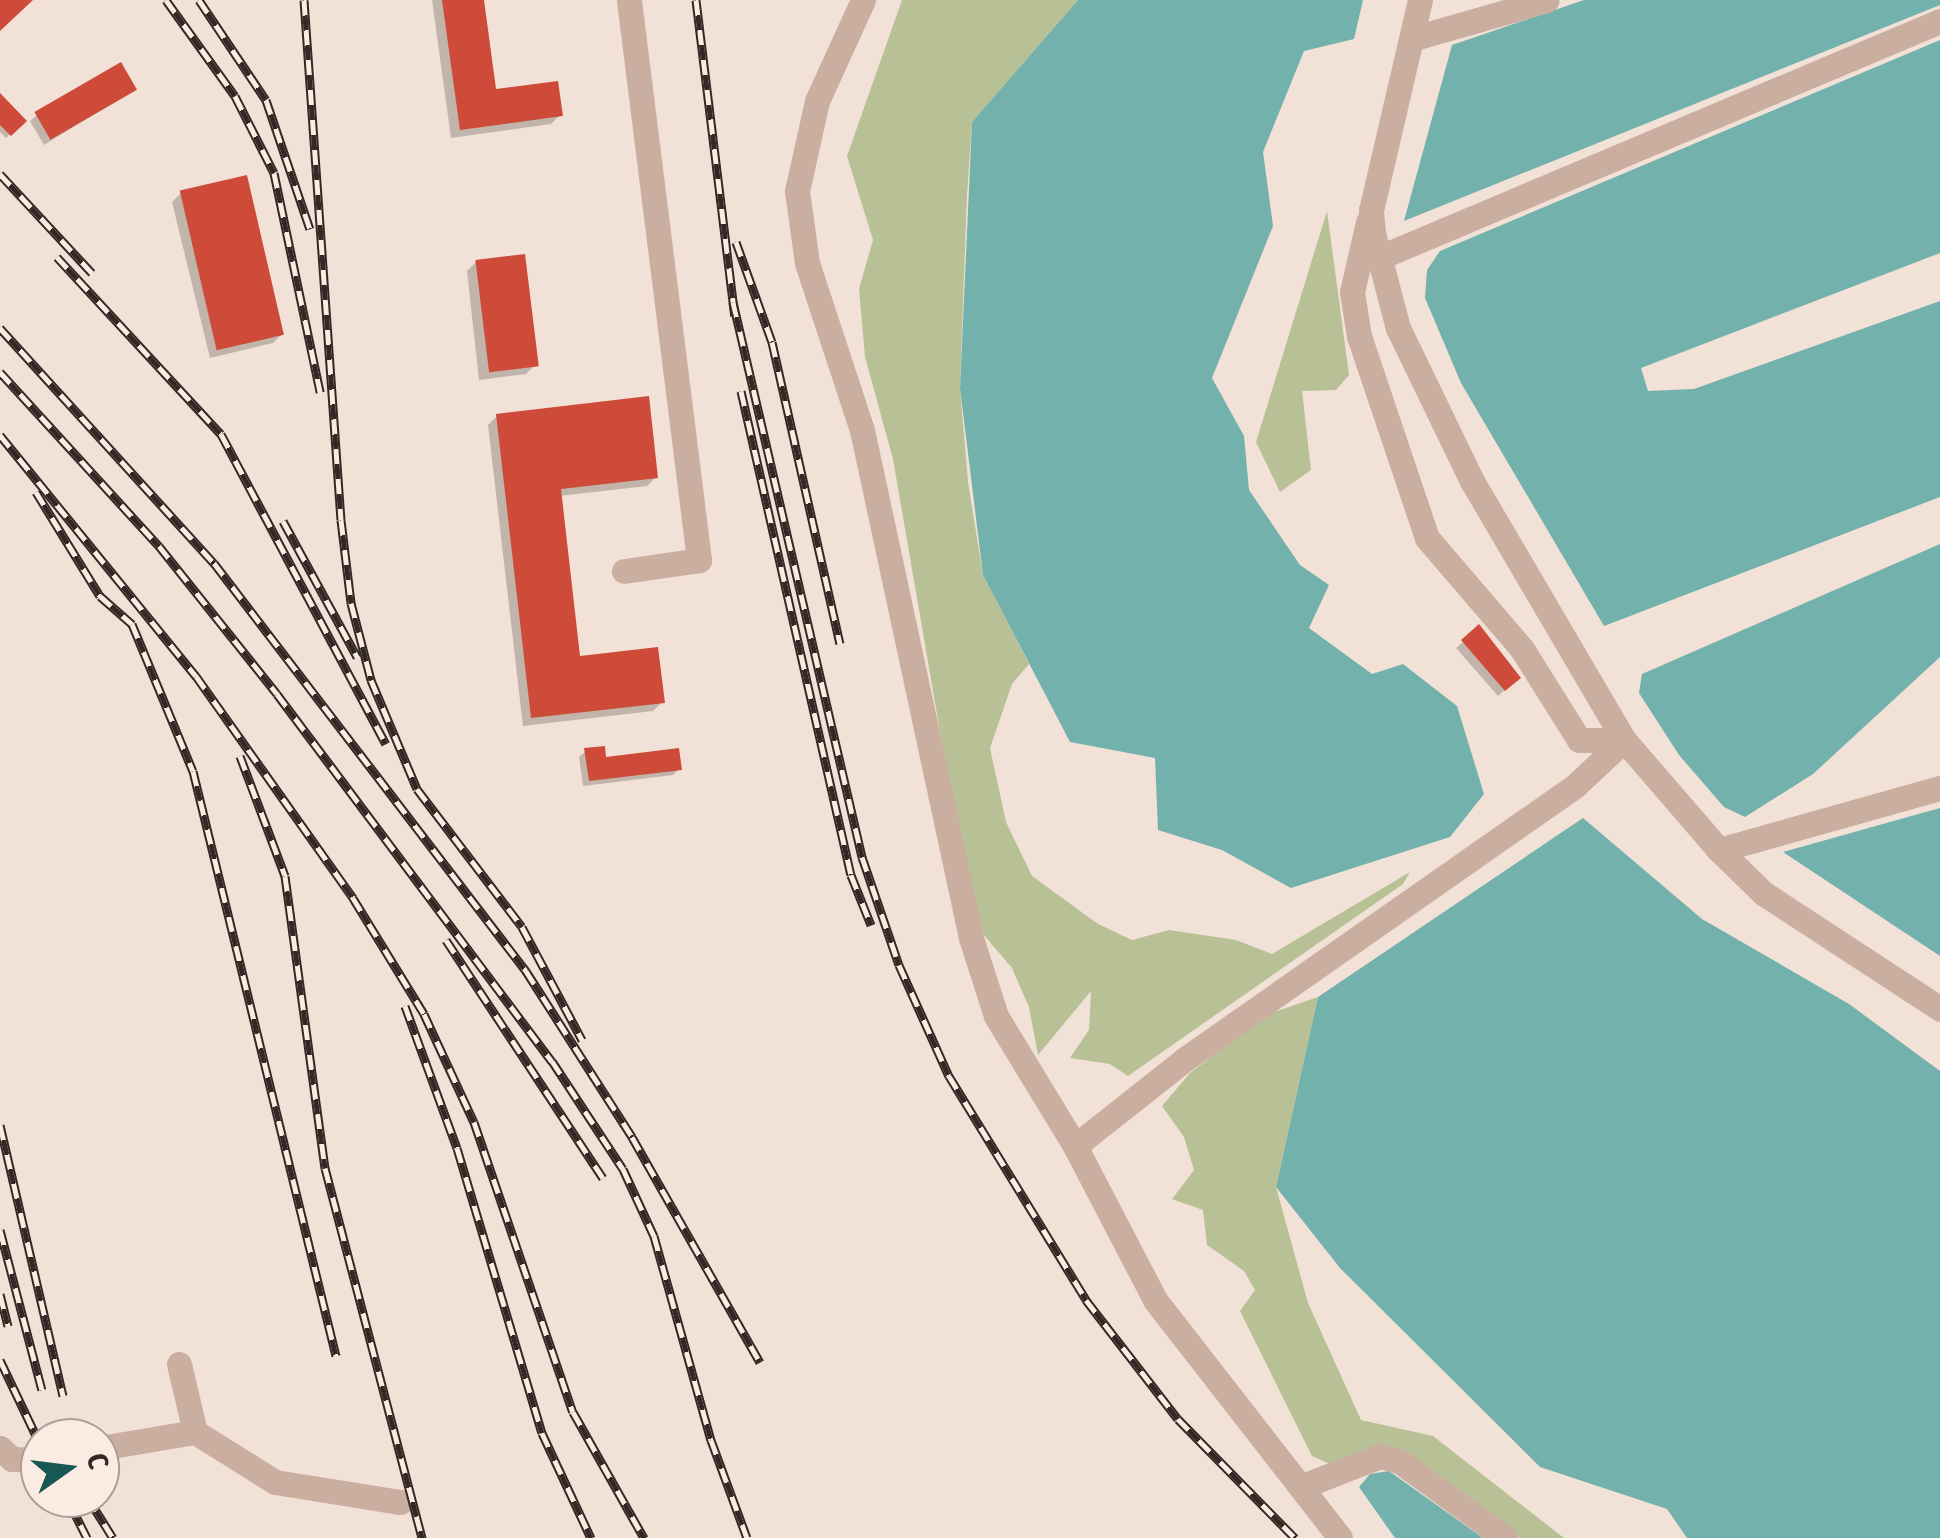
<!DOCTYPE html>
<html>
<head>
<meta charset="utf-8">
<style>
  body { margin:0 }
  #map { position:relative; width:1940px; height:1538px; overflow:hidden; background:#f2e1d6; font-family:"Fira Sans Condensed",sans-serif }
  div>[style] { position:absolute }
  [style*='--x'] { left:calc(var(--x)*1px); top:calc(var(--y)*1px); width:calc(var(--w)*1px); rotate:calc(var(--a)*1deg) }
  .green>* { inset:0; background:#b8c195 }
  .water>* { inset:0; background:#73b1ac }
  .shadow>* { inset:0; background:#0003 }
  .building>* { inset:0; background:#cd4b38; transform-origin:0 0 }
  .minor>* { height:25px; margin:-12.5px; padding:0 12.5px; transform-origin:12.5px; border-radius:12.5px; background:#caafa1 }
  .rail>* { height:9px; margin-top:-4.5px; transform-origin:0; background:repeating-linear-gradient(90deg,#faece2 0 15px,#342824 0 30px); box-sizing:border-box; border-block:2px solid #342824 }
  span { translate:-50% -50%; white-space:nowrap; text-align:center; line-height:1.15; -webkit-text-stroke:8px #faece2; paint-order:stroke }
  .north { position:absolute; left:20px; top:1418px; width:100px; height:100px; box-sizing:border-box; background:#faece2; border:2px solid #ab9e96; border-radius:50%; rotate:76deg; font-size:28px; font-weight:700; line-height:40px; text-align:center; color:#342824 }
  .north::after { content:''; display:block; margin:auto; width:35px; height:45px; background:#185854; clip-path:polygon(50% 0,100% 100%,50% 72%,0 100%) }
</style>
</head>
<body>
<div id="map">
  <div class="green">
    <i style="clip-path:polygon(902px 0,1078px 0,972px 122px,967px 195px,960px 387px,968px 482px,983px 575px,1029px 664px,1012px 684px,990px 748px,1006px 822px,1032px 876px,1098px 924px,1132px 940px,1169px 930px,1236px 940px,1272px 954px,1410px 872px,1403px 884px,1128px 1076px,1110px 1064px,1070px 1058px,1089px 1030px,1091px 991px,1038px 1055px,1029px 1007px,1012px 968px,983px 934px,953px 807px,893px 459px,865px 357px,859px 289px,873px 240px,847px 156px)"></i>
    <i style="clip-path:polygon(1327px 211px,1349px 375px,1336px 390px,1302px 391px,1311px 470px,1280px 492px,1256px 442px)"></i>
    <i style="clip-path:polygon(1318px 997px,1276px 1187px,1308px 1303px,1361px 1420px,1433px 1436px,1564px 1538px,1520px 1538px,1402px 1449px,1376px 1447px,1330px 1464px,1312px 1456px,1240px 1311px,1255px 1290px,1244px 1271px,1207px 1245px,1203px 1210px,1172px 1199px,1194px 1170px,1184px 1137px,1162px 1106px,1190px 1073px,1266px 1015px)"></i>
  </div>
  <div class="water">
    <i style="clip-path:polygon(1078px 0,1363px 0,1354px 39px,1304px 51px,1263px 152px,1273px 226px,1212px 378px,1244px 436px,1249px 490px,1300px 565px,1329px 585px,1309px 628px,1372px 674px,1403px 664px,1457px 706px,1484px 794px,1450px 837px,1291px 888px,1222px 850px,1158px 830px,1155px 758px,1070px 742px,983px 575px,960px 388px,972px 122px)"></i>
    <i style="clip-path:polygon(1584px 0,1940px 0,1940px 5px,1404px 221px,1452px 45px)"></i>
    <i style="clip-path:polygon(1940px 40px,1940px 253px,1641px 368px,1648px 391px,1694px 389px,1940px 301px,1940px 497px,1604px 626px,1461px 383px,1425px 298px,1427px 270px,1440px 251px)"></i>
    <i style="clip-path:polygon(1940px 544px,1940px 657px,1813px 774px,1745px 817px,1724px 807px,1679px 755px,1639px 693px,1642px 674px)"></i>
    <i style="clip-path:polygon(1940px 808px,1940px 956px,1783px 852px)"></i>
    <i style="clip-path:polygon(1583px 818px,1702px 919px,1849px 1004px,1940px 1071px,1940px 1538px,1687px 1538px,1667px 1509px,1540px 1467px,1340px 1268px,1276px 1187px,1318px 997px)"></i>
    <i style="clip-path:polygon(1389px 1471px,1483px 1538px,1395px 1538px,1359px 1487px,1370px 1474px)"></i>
  </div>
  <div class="shadow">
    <i style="clip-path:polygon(432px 0,481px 0,494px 92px,560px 115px,551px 124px,451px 138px)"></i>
    <i style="clip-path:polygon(134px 90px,44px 145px,30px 121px,37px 115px)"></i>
    <i style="clip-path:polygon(0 96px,24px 121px,6px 138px,0 132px)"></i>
    <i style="clip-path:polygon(181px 193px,282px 334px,273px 343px,210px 358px,172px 202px)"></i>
    <i style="clip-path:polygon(476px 262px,535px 365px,526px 374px,479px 380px,467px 271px)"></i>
    <i style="clip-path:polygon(497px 416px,656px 477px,647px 486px,559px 496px,578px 659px,662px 702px,653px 711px,523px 726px,488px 425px)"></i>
    <i style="clip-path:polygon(1479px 628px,1517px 678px,1498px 696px,1456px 648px)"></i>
    <i style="clip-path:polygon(586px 751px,604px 760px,679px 769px,673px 775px,583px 786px,579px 757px)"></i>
  </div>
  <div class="building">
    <i style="clip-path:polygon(0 0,33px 0,0 31px)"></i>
    <i style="clip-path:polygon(442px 0,484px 0,496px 89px,558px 81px,563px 116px,460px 130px)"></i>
    <i style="left:121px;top:62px;width:32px;height:100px;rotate:60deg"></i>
    <i style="clip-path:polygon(0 93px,27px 121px,11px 136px,0 125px)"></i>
    <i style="left:247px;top:175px;width:164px;height:69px;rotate:77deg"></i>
    <i style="left:525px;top:254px;width:113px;height:50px;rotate:83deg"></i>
    <i style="clip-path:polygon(649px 396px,658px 478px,561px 489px,580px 656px,658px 647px,665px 703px,531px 718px,496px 414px)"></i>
    <i style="clip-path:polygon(1479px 624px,1521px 678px,1505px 691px,1461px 640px)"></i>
    <i style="clip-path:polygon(605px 746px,606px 757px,679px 748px,682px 770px,589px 781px,584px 748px)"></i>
  </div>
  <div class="minor">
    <i style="--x:863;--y:0;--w:111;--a:114.5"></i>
    <i style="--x:817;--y:101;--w:92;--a:102.5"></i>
    <i style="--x:797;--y:191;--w:73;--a:82.1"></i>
    <i style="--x:807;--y:263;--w:176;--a:71.8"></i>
    <i style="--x:862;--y:430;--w:520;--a:77.89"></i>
    <i style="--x:971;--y:938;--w:82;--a:72.2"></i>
    <i style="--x:996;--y:1016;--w:152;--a:58.7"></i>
    <i style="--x:1075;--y:1146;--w:174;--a:62.5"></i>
    <i style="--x:1155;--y:1300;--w:301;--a:52.1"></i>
    <i style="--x:1420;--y:0;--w:216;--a:103.1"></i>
    <i style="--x:1371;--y:210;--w:23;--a:85"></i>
    <i style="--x:1373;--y:233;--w:98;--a:75.3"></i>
    <i style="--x:1398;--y:328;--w:170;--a:64.2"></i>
    <i style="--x:1472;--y:481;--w:300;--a:59.6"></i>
    <i style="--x:1624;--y:740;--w:145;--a:49.2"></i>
    <i style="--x:1719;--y:850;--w:62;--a:44.3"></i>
    <i style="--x:1763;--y:893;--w:212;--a:33.2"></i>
    <i style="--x:1411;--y:39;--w:141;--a:-16"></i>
    <i style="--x:1368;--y:222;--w:72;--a:102.9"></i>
    <i style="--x:1352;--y:292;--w:45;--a:81"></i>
    <i style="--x:1359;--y:336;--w:213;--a:71.4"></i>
    <i style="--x:1427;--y:538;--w:146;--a:49.4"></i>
    <i style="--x:1522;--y:649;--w:107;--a:57.9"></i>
    <i style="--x:1579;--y:740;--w:45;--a:0"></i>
    <i style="--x:1378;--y:258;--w:610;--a:-22.87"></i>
    <i style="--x:624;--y:571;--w:76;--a:-8.3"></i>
    <i style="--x:699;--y:560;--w:564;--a:-97.13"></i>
    <i style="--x:1719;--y:850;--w:230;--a:-15.7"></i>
    <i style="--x:1075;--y:1146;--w:140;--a:-38.3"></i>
    <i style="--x:1185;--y:1059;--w:477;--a:-35"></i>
    <i style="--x:1576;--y:785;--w:66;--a:-43.2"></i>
    <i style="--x:179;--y:1364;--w:70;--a:76.8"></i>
    <i style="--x:0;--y:1448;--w:16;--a:43"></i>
    <i style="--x:12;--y:1459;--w:28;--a:2"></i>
    <i style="--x:100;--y:1448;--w:96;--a:-9.6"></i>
    <i style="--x:195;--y:1432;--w:94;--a:32"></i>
    <i style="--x:275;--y:1482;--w:127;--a:9.1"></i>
    <i style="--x:1303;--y:1486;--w:83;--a:-21.3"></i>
    <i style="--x:1380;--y:1456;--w:20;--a:15"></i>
    <i style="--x:1399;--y:1461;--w:131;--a:36"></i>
  </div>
  <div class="rail">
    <i style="--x:166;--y:0;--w:118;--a:54.3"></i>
    <i style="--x:235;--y:96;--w:86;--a:63.1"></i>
    <i style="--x:274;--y:173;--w:224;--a:78.1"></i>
    <i style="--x:199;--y:0;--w:120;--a:56.2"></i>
    <i style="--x:266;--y:100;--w:136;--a:71.2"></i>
    <i style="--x:304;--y:0;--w:521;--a:85.93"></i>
    <i style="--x:341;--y:520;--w:84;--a:83.1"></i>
    <i style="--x:351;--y:603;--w:80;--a:75.4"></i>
    <i style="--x:371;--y:680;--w:118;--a:67.1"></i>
    <i style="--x:417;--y:789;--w:173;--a:52.7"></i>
    <i style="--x:522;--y:927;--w:128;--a:62"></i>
    <i style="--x:696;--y:0;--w:318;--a:83"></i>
    <i style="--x:0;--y:174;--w:135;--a:47.1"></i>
    <i style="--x:736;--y:242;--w:106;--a:70.2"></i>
    <i style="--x:772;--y:342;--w:309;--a:77.3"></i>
    <i style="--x:57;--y:257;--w:241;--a:47.2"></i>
    <i style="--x:221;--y:434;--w:351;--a:62"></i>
    <i style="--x:733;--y:302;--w:570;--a:76.91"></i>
    <i style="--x:862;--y:857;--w:114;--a:71.1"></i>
    <i style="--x:899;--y:965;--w:122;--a:65.8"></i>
    <i style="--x:949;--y:1076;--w:263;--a:58.5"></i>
    <i style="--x:1086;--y:1300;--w:150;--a:52.3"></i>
    <i style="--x:1178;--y:1419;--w:167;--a:45.5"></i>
    <i style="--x:0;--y:328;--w:318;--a:47.7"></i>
    <i style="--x:214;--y:563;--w:514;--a:52.59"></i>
    <i style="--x:526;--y:971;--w:197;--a:57.4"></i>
    <i style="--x:632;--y:1137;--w:259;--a:60.4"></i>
    <i style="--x:0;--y:372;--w:236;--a:47.6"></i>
    <i style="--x:159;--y:546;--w:189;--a:51.4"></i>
    <i style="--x:277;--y:694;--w:459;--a:53.2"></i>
    <i style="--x:552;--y:1061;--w:129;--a:56.7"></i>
    <i style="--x:623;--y:1169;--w:74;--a:65.2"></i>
    <i style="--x:654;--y:1236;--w:212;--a:74.4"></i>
    <i style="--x:711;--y:1440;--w:104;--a:69.8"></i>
    <i style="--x:741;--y:391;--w:496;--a:77.2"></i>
    <i style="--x:851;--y:875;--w:54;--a:68.2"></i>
    <i style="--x:0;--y:435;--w:311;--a:50.9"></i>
    <i style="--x:196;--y:676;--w:272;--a:54.7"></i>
    <i style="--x:353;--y:898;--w:136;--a:58.5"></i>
    <i style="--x:424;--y:1014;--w:119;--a:65.2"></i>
    <i style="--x:474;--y:1122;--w:306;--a:71.2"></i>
    <i style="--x:573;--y:1412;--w:145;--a:60.6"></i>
    <i style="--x:36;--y:492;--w:122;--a:58.4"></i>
    <i style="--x:100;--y:596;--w:43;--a:41.2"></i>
    <i style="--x:132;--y:624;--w:159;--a:67.5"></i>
    <i style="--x:193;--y:771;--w:602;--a:76.26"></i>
    <i style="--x:283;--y:521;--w:155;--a:61.4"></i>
    <i style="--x:240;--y:756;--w:128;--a:69.4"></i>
    <i style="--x:285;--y:876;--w:295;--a:82.2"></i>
    <i style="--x:325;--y:1168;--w:383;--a:75.3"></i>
    <i style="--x:446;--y:940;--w:285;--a:56.6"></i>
    <i style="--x:405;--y:1006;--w:151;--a:69.9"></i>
    <i style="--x:457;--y:1148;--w:297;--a:73.4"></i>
    <i style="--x:542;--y:1433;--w:116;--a:65"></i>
    <i style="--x:0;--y:1125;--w:278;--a:76.9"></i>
    <i style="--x:0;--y:1230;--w:165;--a:75.3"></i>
    <i style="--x:0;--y:1294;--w:33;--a:76"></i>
    <i style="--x:0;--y:1360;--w:93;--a:64.5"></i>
    <i style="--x:67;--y:1498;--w:45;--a:63.4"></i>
    <i style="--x:88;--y:1498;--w:47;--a:58"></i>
  </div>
  <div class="north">С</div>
</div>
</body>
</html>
